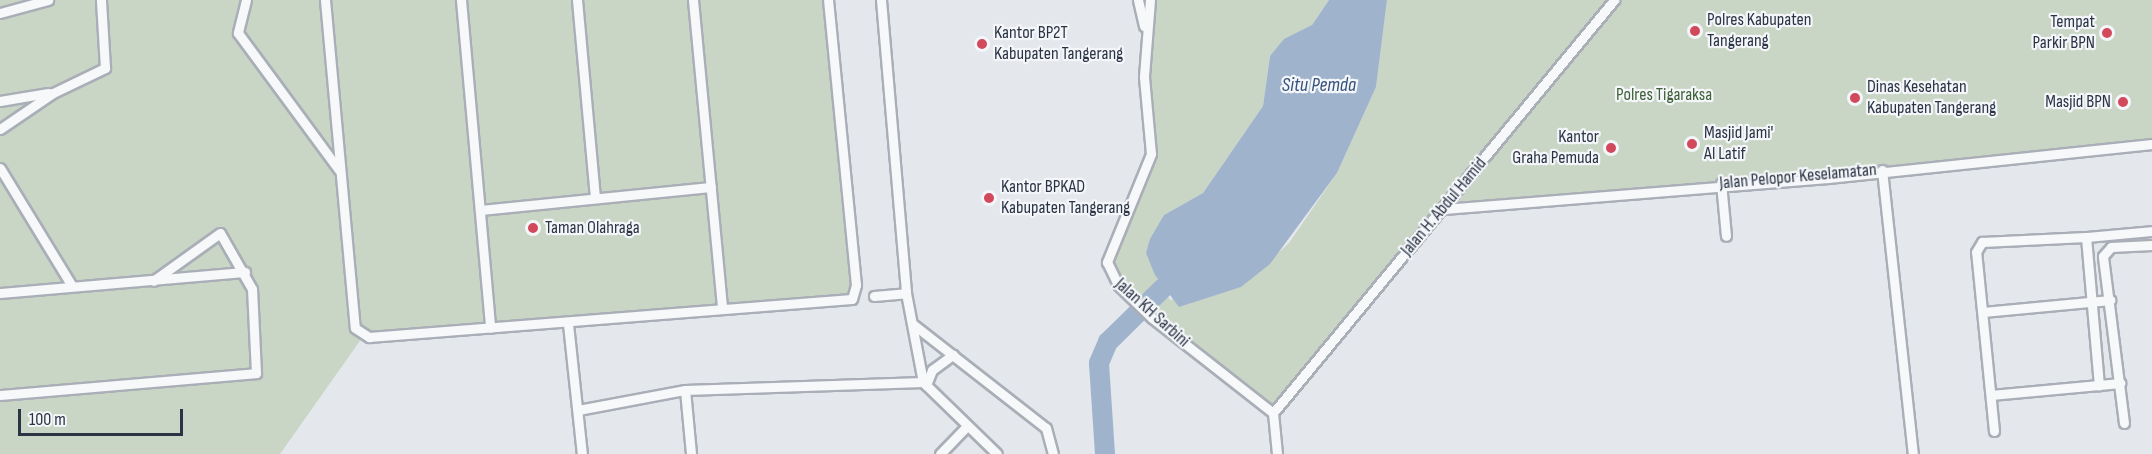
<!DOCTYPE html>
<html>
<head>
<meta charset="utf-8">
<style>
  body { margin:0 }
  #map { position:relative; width:2152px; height:454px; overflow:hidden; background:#e4e7ec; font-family:"Sofia Sans Condensed",sans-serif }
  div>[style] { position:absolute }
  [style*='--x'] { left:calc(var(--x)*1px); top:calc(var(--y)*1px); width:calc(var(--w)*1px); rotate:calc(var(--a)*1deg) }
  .green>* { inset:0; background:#c9d6c5 }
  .water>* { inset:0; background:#9fb4cc }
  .river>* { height:20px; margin:-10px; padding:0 10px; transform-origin:10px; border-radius:10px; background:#9fb4cc }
  .roads { filter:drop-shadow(2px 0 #a9aeb7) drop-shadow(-2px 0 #a9aeb7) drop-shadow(0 2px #a9aeb7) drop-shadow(0 -2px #a9aeb7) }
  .minor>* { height:9px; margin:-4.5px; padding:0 4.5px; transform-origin:4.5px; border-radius:4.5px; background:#f7f8fa }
  .dots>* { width:16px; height:16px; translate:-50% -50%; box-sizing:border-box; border:3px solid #f4f6f9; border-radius:50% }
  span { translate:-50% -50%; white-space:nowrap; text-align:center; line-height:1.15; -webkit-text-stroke:4.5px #f4f6f9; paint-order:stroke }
  .poi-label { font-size:18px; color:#2b3445 }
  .left { translate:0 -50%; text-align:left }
  .right { translate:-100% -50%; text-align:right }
  .park-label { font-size:18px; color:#3f6138 }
  .street-label { font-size:18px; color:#2b3445 }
  .water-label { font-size:20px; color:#34527a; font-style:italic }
  .scale { position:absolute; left:18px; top:409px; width:165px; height:27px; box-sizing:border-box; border:3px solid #2b3445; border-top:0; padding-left:8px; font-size:18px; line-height:21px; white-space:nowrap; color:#2b3445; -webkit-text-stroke:4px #f4f6f9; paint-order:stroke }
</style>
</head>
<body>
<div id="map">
  <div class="green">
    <i style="clip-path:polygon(0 0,828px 0,856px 285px,846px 301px,362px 338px,280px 454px,0 454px)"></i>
    <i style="clip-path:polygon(1150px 0,1329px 0,1312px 25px,1270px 56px,1263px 106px,1203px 193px,1164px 215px,1146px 253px,1170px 300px,1241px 287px,1289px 243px,1337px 173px,1376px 87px,1387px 0,1613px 0,1470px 178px,1620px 0,2152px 0,2152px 143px,1443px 208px,1273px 413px,1118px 285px,1107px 256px,1150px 158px,1144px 77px)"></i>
  </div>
  <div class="water">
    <i style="clip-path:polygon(1329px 0,1387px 0,1376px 87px,1337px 173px,1270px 264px,1241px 287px,1179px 307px,1155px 275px,1146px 253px,1150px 239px,1164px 215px,1203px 193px,1263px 106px,1270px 56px,1284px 39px,1312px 25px)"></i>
  </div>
  <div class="river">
    <i style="--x:1105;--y:454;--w:91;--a:-93.8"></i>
    <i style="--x:1099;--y:363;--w:23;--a:-67"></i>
    <i style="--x:1108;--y:342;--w:77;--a:-44.5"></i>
  </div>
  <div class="roads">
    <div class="minor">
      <i style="--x:246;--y:0;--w:34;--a:104"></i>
      <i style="--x:238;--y:33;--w:170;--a:53.6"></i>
      <i style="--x:325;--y:0;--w:329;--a:84.8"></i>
      <i style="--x:355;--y:328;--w:17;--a:33"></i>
      <i style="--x:369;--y:337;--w:484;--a:-4.5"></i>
      <i style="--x:852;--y:299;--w:15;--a:-74"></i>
      <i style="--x:856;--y:285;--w:286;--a:-95.6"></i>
      <i style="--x:461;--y:0;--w:329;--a:84.9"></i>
      <i style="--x:577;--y:0;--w:199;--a:84.8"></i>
      <i style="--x:693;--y:0;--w:307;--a:84.6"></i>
      <i style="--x:881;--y:0;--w:294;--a:85.1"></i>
      <i style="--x:906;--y:293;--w:91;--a:79.2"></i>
      <i style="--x:923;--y:382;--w:103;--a:44.2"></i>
      <i style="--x:1138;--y:0;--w:27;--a:77"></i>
      <i style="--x:1150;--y:0;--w:77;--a:94.5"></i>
      <i style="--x:1144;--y:77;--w:77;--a:84.8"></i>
      <i style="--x:1151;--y:154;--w:117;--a:112.2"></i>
      <i style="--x:1107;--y:262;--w:25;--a:64"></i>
      <i style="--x:1118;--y:285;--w:47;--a:44.1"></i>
      <i style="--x:1152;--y:318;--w:154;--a:38.1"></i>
      <i style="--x:1273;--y:413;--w:41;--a:84.4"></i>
      <i style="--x:0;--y:13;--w:50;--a:-15.2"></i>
      <i style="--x:0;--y:101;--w:49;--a:-9.5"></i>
      <i style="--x:0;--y:129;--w:64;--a:-34.2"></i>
      <i style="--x:53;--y:93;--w:58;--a:-25.7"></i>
      <i style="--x:105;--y:68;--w:68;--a:-93.4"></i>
      <i style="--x:0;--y:168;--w:138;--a:58.6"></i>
      <i style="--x:1882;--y:170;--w:286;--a:83.8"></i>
      <i style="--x:1721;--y:183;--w:53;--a:84.6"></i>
      <i style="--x:1444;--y:209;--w:385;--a:-4.6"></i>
      <i style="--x:1828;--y:178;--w:326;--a:-6"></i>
      <i style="--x:480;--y:210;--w:232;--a:-5.7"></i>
      <i style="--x:2086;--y:237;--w:66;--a:-5.2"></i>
      <i style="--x:0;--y:293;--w:246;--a:-4.9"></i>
      <i style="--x:874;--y:296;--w:32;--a:-5"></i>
      <i style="--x:1983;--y:312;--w:128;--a:-5.4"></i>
      <i style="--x:568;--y:324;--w:131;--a:83.9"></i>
      <i style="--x:914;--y:325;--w:167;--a:38"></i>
      <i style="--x:1046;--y:428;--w:27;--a:75"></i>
      <i style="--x:926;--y:385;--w:16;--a:-68"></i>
      <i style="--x:932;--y:370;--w:26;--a:-36"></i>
      <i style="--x:685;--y:390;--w:64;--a:84.6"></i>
      <i style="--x:0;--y:395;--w:257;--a:-4.9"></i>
      <i style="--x:256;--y:373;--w:84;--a:-92.7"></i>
      <i style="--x:252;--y:289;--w:64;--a:-119.7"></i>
      <i style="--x:220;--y:233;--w:82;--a:144.4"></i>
      <i style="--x:1991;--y:395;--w:130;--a:-5.3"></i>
      <i style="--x:578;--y:410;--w:109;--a:-10.6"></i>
      <i style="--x:685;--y:390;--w:238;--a:-1.9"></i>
      <i style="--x:1273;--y:413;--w:536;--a:-50.45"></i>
      <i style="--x:2124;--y:423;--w:168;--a:-97.2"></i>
      <i style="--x:2103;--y:256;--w:12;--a:-48"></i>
      <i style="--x:2111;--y:247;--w:41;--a:-2.8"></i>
      <i style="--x:1994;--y:431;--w:180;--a:-95.7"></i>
      <i style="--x:1976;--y:252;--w:12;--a:-59"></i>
      <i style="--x:1982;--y:242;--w:104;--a:-2.8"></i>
      <i style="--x:2086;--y:237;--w:149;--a:85"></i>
      <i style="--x:940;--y:454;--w:37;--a:-46"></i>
    </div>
  </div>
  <div class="dots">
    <i style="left:1695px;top:31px;background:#d1495b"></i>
    <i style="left:2107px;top:33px;background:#d1495b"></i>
    <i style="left:982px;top:44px;background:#d1495b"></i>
    <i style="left:1855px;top:98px;background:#d1495b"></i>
    <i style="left:2123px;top:102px;background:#d1495b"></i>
    <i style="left:1692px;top:144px;background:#d1495b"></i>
    <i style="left:1611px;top:148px;background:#d1495b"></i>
    <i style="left:989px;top:198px;background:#d1495b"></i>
    <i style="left:533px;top:228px;background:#d1495b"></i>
  </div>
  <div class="poi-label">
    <span class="left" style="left:1707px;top:31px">Polres Kabupaten<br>Tangerang</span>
    <span class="right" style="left:2095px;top:33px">Tempat<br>Parkir BPN</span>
    <span class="left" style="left:994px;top:44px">Kantor BP2T<br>Kabupaten Tangerang</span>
    <span class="left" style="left:1867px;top:98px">Dinas Kesehatan<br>Kabupaten Tangerang</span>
    <span class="right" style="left:2111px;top:102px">Masjid BPN</span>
    <span class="left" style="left:1704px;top:144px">Masjid Jami'<br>Al Latif</span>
    <span class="right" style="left:1599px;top:148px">Kantor<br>Graha Pemuda</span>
    <span class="left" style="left:1001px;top:198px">Kantor BPKAD<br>Kabupaten Tangerang</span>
    <span class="left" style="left:545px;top:228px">Taman Olahraga</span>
  </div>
  <div class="park-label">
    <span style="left:1664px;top:95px">Polres Tigaraksa</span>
  </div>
  <div class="street-label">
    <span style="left:1798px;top:177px;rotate:-5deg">Jalan Pelopor Keselamatan</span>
    <span style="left:1444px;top:207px;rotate:-50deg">Jalan H. Abdul Hamid</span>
    <span style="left:1152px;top:313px;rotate:42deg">Jalan KH Sarbini</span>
  </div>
  <div class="water-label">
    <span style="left:1319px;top:85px">Situ Pemda</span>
  </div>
  <div class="scale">100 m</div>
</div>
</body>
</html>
